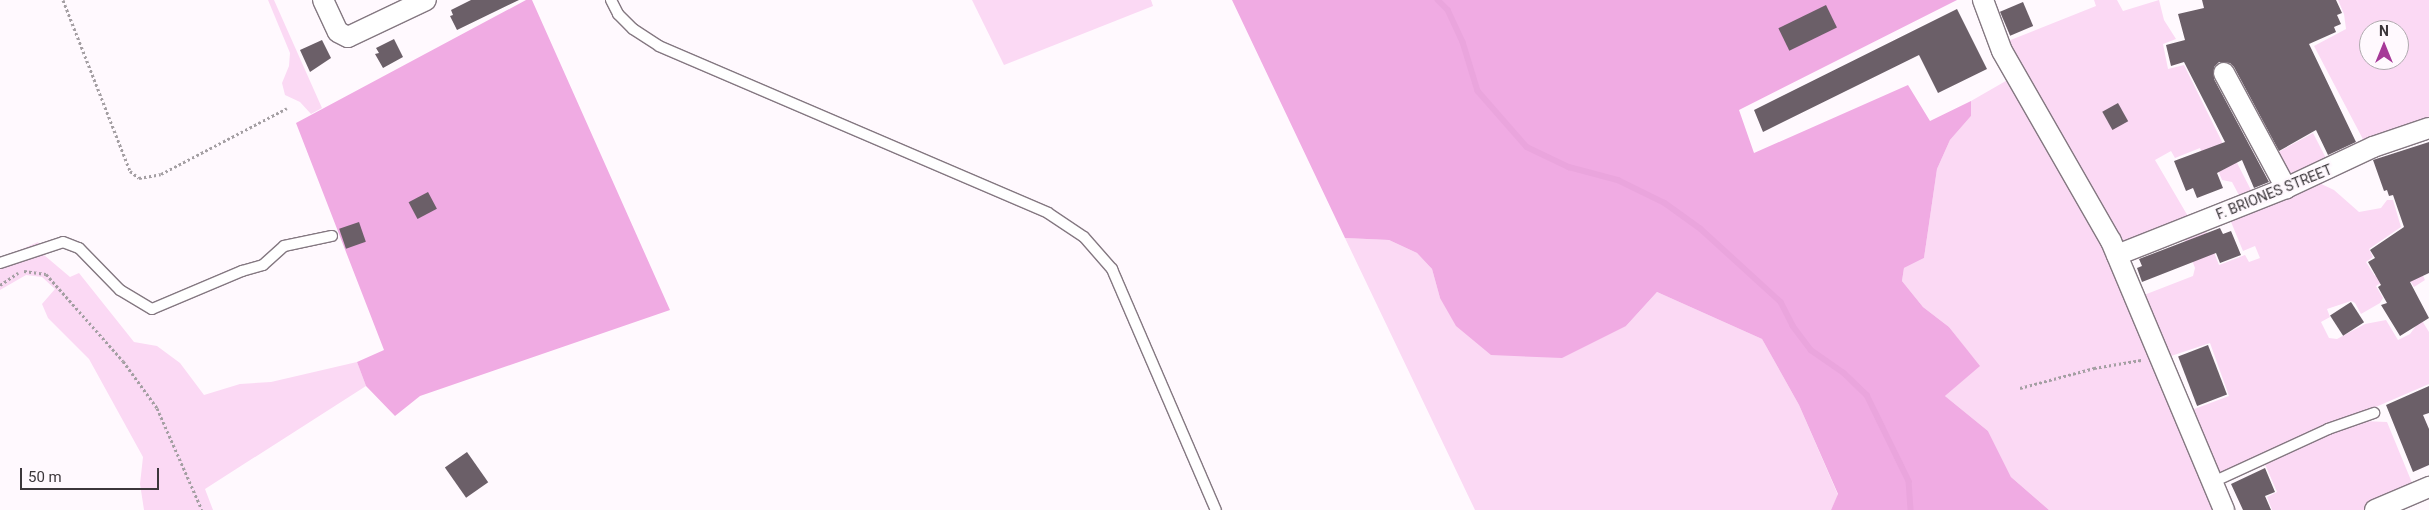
<!DOCTYPE html>
<html>
<head>
<meta charset="utf-8">
<style>
  body { margin:0 }
  #map { position:relative; width:2429px; height:510px; overflow:hidden; background:#fff9fe; font-family:Roboto,sans-serif }
  div>[style] { position:absolute }
  [style*='--x'] { left:calc(var(--x)*1px); top:calc(var(--y)*1px); width:calc(var(--w)*1px); rotate:calc(var(--a)*1deg) }
  .green>* { inset:0; background:#fbd9f4 }
  .forest>* { inset:0; background:#f0abe3 }
  .stream>* { height:5.5px; margin:-2.75px; padding:0 2.75px; transform-origin:2.75px; border-radius:2.75px; background:#eaa5dd }
  .building>* { inset:0; background:#6b5f68; transform-origin:0 0 }
  .path>* { height:3px; margin-top:-1.5px; transform-origin:0; background:repeating-linear-gradient(90deg,#a49fa3 0 2.5px,transparent 0 5px) }
  .roads { filter:drop-shadow(1px 0 #847881) drop-shadow(-1px 0 #847881) drop-shadow(0 1px #847881) drop-shadow(0 -1px #847881) }
  .service>* { height:10px; margin:-5px; padding:0 5px; transform-origin:5px; border-radius:5px; background:#fff }
  .minor>* { height:20px; margin:-10px; padding:0 10px; transform-origin:10px; border-radius:10px; background:#fff }
  span { translate:-50% -50%; white-space:nowrap; text-align:center; line-height:1.15; -webkit-text-stroke:5px #fff9fe; paint-order:stroke }
  .street-label { font-size:14px; color:#3c373b }
  .north { position:absolute; left:2359px; top:20px; width:50px; height:50px; box-sizing:border-box; background:#fff9fe; border:1px solid #b1abb0; border-radius:50%; rotate:0deg; font-size:14px; font-weight:700; line-height:20px; text-align:center; color:#3c373b }
  .north::after { content:''; display:block; margin:auto; width:18px; height:22px; background:#a63998; clip-path:polygon(50% 0,100% 100%,50% 72%,0 100%) }
  .scale { position:absolute; left:20px; top:468px; width:139px; height:22px; box-sizing:border-box; border:2px solid #3c373b; border-top:0; padding-left:6px; font-size:15px; line-height:18px; white-space:nowrap; color:#3c373b; -webkit-text-stroke:4px #fff9fe; paint-order:stroke }
</style>
</head>
<body>
<div id="map">
  <div class="green">
    <i style="clip-path:polygon(268px 0,274px 0,322px 108px,311px 114px,300px 102px,285px 95px,282px 83px,289px 66px,290px 53px)"></i>
    <i style="clip-path:polygon(972px 0,1151px 0,1153px 6px,1004px 65px)"></i>
    <i style="clip-path:polygon(2094px 0,2117px 0,2123px 11px,2159px 0,2164px 20px,2176px 39px,2163px 44px,2168px 69px,2184px 65px,2227px 152px,2233px 155px,2253px 194px,2241px 199px,2232px 182px,2222px 180px,2213px 158px,2205px 161px,2200px 148px,2175px 158px,2171px 151px,2155px 160px,2189px 218px,2122px 244px,2008px 41px,2096px 6px)"></i>
    <i style="clip-path:polygon(evenodd,2338px 0,2429px 0,2429px 123px,2366px 145px,2314px 46px,2346px 29px,2344px 14px,2338px 0,2369px 30px,2399px 30px,2399px 60px,2369px 60px,2369px 30px)"></i>
    <i style="clip-path:polygon(2011px 78px,2084px 205px,2220px 510px,2049px 510px,2011px 477px,1988px 431px,1945px 396px,1979px 366px,1949px 327px,1923px 307px,1902px 281px,1904px 268px,1924px 258px,1937px 169px,1950px 140px,1971px 116px,1971px 101px)"></i>
    <i style="clip-path:polygon(2313px 133px,2329px 164px,2292px 182px,2273px 155px)"></i>
    <i style="clip-path:polygon(2317px 182px,2334px 190px,2359px 212px,2381px 208px,2387px 200px,2393px 200px,2401px 227px,2369px 249px,2373px 257px,2366px 262px,2375px 276px,2413px 254px,2425px 280px,2414px 287px,2409px 279px,2391px 277px,2376px 286px,2383px 298px,2380px 303px,2361px 314px,2355px 303px,2351px 301px,2327px 309px,2330px 317px,2321px 322px,2329px 338px,2337px 339px,2365px 324px,2386px 320px,2398px 340px,2410px 334px,2421px 319px,2429px 332px,2429px 384px,2216px 476px,2189px 411px,2229px 396px,2210px 343px,2168px 357px,2144px 295px,2193px 276px,2195px 268px,2182px 234px,2204px 226px,2219px 265px,2245px 255px,2249px 262px,2260px 258px,2255px 246px,2243px 251px,2229px 217px)"></i>
    <i style="clip-path:polygon(1345px 238px,1389px 240px,1417px 253px,1432px 269px,1440px 298px,1626px 326px,1657px 292px,1762px 339px,1799px 405px,1838px 495px,1831px 510px,1475px 510px)"></i>
    <i style="clip-path:polygon(38px 242px,44px 255px,70px 277px,79px 273px,134px 342px,157px 346px,180px 363px,204px 395px,240px 384px,271px 382px,357px 362px,366px 386px,205px 489px,213px 510px,144px 510px,140px 484px,143px 457px,89px 359px,48px 318px,42px 304px,55px 289px,42px 277px,26px 275px,0 290px,0 259px)"></i>
    <i style="clip-path:polygon(2363px 421px,2387px 422px,2415px 490px,2367px 510px,2272px 510px,2267px 497px,2277px 492px,2264px 462px,2317px 436px)"></i>
  </div>
  <div class="forest">
    <i style="clip-path:polygon(526px 0,532px 0,670px 310px,420px 396px,395px 416px,366px 386px,357px 362px,384px 350px,296px 123px)"></i>
    <i style="clip-path:polygon(1232px 0,1957px 0,1739px 110px,1754px 153px,1908px 85px,1930px 121px,1971px 101px,1971px 116px,1950px 140px,1937px 169px,1924px 258px,1904px 268px,1902px 281px,1923px 307px,1949px 327px,1980px 366px,1945px 396px,1988px 431px,2011px 477px,2049px 510px,1831px 510px,1838px 494px,1799px 405px,1762px 339px,1657px 292px,1626px 326px,1562px 358px,1491px 355px,1456px 326px,1440px 298px,1432px 269px,1417px 253px,1389px 240px,1345px 238px)"></i>
  </div>
  <div class="stream">
    <i style="--x:1438;--y:0;--w:14;--a:45"></i>
    <i style="--x:1448;--y:10;--w:35;--a:65"></i>
    <i style="--x:1463;--y:42;--w:51;--a:73"></i>
    <i style="--x:1478;--y:91;--w:74;--a:48.8"></i>
    <i style="--x:1527;--y:147;--w:47;--a:25.5"></i>
    <i style="--x:1569;--y:167;--w:51;--a:14.9"></i>
    <i style="--x:1618;--y:180;--w:52;--a:26.1"></i>
    <i style="--x:1665;--y:203;--w:44;--a:35.8"></i>
    <i style="--x:1701;--y:229;--w:108;--a:42.4"></i>
    <i style="--x:1781;--y:302;--w:27;--a:63"></i>
    <i style="--x:1793;--y:326;--w:30;--a:53"></i>
    <i style="--x:1811;--y:350;--w:40;--a:34.9"></i>
    <i style="--x:1844;--y:373;--w:32;--a:44"></i>
    <i style="--x:1867;--y:395;--w:96;--a:64"></i>
    <i style="--x:1909;--y:481;--w:29;--a:86"></i>
  </div>
  <div class="building">
    <i style="clip-path:polygon(471px 0,519px 0,457px 30px,450px 16px,453px 15px,451px 10px)"></i>
    <i style="clip-path:polygon(2202px 0,2336px 0,2342px 13px,2337px 15px,2341px 24px,2334px 27px,2336px 32px,2309px 44px,2356px 142px,2328px 155px,2316px 130px,2279px 151px,2234px 67px,2230px 63px,2219px 62px,2214px 67px,2214px 79px,2269px 182px,2254px 188px,2242px 160px,2217px 173px,2223px 188px,2197px 198px,2193px 188px,2186px 191px,2174px 161px,2225px 142px,2184px 62px,2171px 66px,2166px 45px,2185px 40px,2178px 14px,2204px 8px)"></i>
    <i style="left:2023px;top:2px;width:26px;height:25px;rotate:67deg"></i>
    <i style="left:1826px;top:5px;width:25px;height:53px;rotate:64deg"></i>
    <i style="clip-path:polygon(1957px 9px,1987px 69px,1938px 93px,1919px 55px,1763px 132px,1754px 110px)"></i>
    <i style="clip-path:polygon(394px 39px,403px 57px,383px 68px,375px 54px,379px 53px,376px 48px)"></i>
    <i style="clip-path:polygon(322px 40px,331px 58px,310px 72px,300px 50px)"></i>
    <i style="left:2118px;top:103px;width:21px;height:18px;rotate:61deg"></i>
    <i style="clip-path:polygon(2429px 142px,2429px 273px,2410px 282px,2429px 318px,2400px 336px,2381px 305px,2387px 303px,2378px 287px,2381px 285px,2368px 262px,2375px 258px,2370px 250px,2404px 227px,2393px 195px,2389px 196px,2387px 190px,2384px 191px,2373px 160px)"></i>
    <i style="left:428px;top:192px;width:19px;height:22px;rotate:62deg"></i>
    <i style="left:359px;top:222px;width:21px;height:21px;rotate:71deg"></i>
    <i style="clip-path:polygon(2220px 228px,2223px 234px,2231px 231px,2241px 255px,2220px 263px,2216px 253px,2142px 282px,2137px 268px,2142px 266px,2139px 259px)"></i>
    <i style="left:2351px;top:302px;width:24px;height:25px;rotate:57deg"></i>
    <i style="left:2208px;top:345px;width:53px;height:32px;rotate:69deg"></i>
    <i style="clip-path:polygon(2429px 386px,2429px 413px,2423px 415px,2429px 429px,2429px 465px,2413px 472px,2386px 405px)"></i>
    <i style="left:467px;top:452px;width:37px;height:27px;rotate:55deg"></i>
    <i style="clip-path:polygon(2265px 468px,2275px 492px,2265px 496px,2271px 510px,2243px 510px,2231px 484px)"></i>
  </div>
  <div class="path">
    <i style="--x:63;--y:0;--w:184;--a:68.6"></i>
    <i style="--x:130;--y:171;--w:11;--a:38"></i>
    <i style="--x:139;--y:178;--w:22;--a:-10"></i>
    <i style="--x:161;--y:174;--w:142;--a:-27.6"></i>
    <i style="--x:24;--y:271;--w:22;--a:8"></i>
    <i style="--x:46;--y:274;--w:116;--a:48.5"></i>
    <i style="--x:123;--y:361;--w:58;--a:54.1"></i>
    <i style="--x:157;--y:408;--w:111;--a:66.2"></i>
    <i style="--x:0;--y:285;--w:22;--a:-34"></i>
    <i style="--x:2020;--y:388;--w:77;--a:-15.1"></i>
    <i style="--x:2094;--y:368;--w:48;--a:-9.7"></i>
  </div>
  <div class="roads">
    <div class="service">
      <i style="--x:611;--y:0;--w:16;--a:63"></i>
      <i style="--x:618;--y:14;--w:21;--a:45"></i>
      <i style="--x:633;--y:29;--w:31;--a:33"></i>
      <i style="--x:659;--y:46;--w:423;--a:23.2"></i>
      <i style="--x:1048;--y:213;--w:43;--a:33.7"></i>
      <i style="--x:1084;--y:237;--w:43;--a:48.8"></i>
      <i style="--x:1112;--y:269;--w:262;--a:66.7"></i>
      <i style="--x:0;--y:263;--w:66;--a:-18.4"></i>
      <i style="--x:63;--y:242;--w:17;--a:21"></i>
      <i style="--x:79;--y:248;--w:59;--a:45.7"></i>
      <i style="--x:120;--y:290;--w:37;--a:31"></i>
      <i style="--x:152;--y:309;--w:98;--a:-22.9"></i>
      <i style="--x:242;--y:271;--w:22;--a:-16"></i>
      <i style="--x:263;--y:265;--w:28;--a:-42"></i>
      <i style="--x:284;--y:246;--w:49;--a:-11.8"></i>
      <i style="--x:2213;--y:482;--w:127;--a:-24.7"></i>
      <i style="--x:2328;--y:429;--w:49;--a:-19.2"></i>
    </div>
    <div class="minor">
      <i style="--x:323;--y:0;--w:35;--a:65"></i>
      <i style="--x:338;--y:32;--w:11;--a:27"></i>
      <i style="--x:348;--y:37;--w:86;--a:-25.4"></i>
      <i style="--x:1983;--y:0;--w:54;--a:69.6"></i>
      <i style="--x:2002;--y:51;--w:219;--a:60.2"></i>
      <i style="--x:2111;--y:241;--w:292;--a:67.2"></i>
      <i style="--x:2224;--y:73;--w:131;--a:61.7"></i>
      <i style="--x:2117;--y:255;--w:182;--a:-21.6"></i>
      <i style="--x:2286;--y:188;--w:96;--a:-25.2"></i>
      <i style="--x:2373;--y:147;--w:59;--a:-18.7"></i>
      <i style="--x:2375;--y:510;--w:59;--a:-23.1"></i>
    </div>
  </div>
  <div class="street-label">
    <span style="left:2274px;top:192px;rotate:-22deg">F. BRIONES STREET</span>
  </div>
  <div class="north">N</div>
  <div class="scale">50 m</div>
</div>
</body>
</html>
